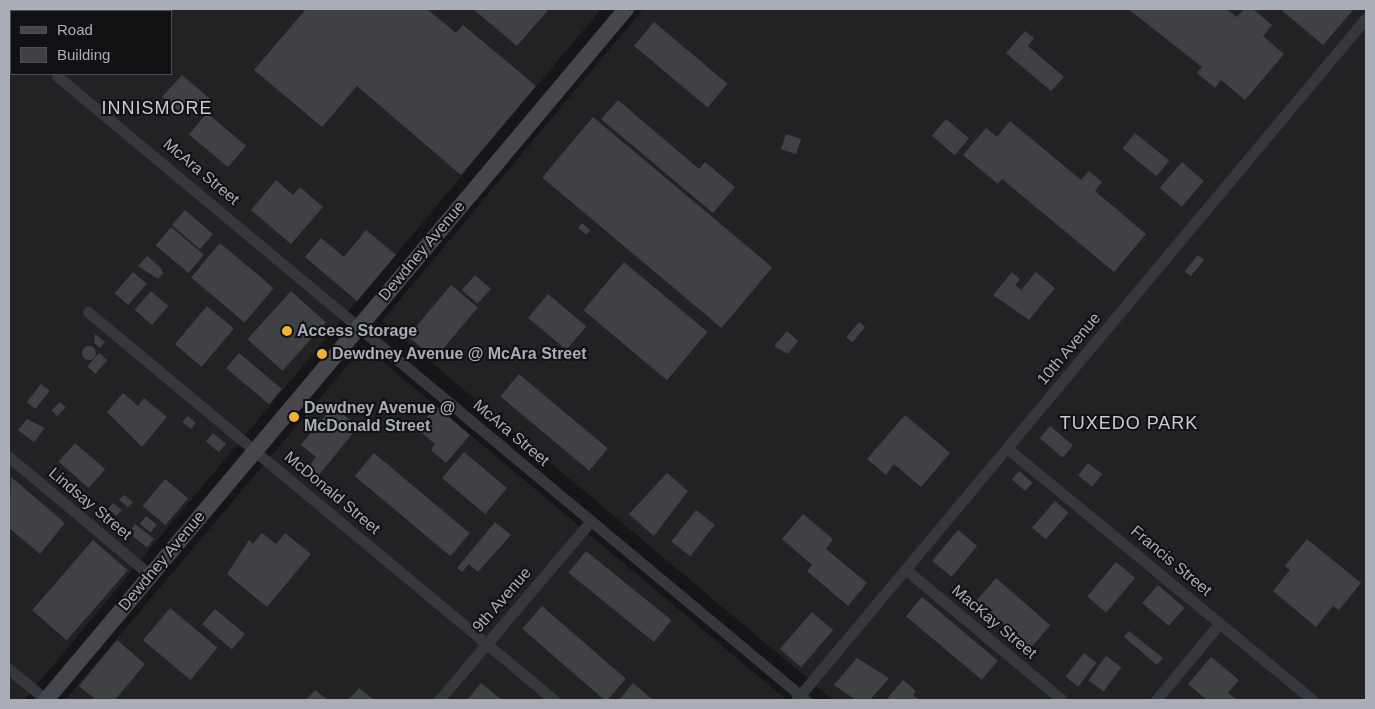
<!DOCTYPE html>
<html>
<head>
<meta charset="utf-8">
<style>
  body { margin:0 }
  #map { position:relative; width:1375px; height:709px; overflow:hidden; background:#161618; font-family:Arial,sans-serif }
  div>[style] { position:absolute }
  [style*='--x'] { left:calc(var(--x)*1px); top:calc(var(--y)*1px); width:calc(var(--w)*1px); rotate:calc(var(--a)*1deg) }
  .built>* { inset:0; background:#222225 }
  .building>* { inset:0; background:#404145; transform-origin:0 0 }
  .round { border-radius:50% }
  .street>* { height:11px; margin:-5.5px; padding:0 5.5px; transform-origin:5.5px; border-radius:5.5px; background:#37383d }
  .secondary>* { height:16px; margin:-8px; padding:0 8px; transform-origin:8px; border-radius:8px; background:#45474d }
  .dots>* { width:14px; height:14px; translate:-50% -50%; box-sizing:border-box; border:2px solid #111113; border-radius:50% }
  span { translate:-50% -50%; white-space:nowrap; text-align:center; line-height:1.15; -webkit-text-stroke:4px #111113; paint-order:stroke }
  .street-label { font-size:16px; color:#a8adb8 }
  .poi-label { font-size:16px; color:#a8adb8; font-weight:700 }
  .left { translate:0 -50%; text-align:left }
  .neighbourhood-label { font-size:18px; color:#c9ccd4; letter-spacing:1px }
  .frame { position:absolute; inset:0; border:10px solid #a8adb8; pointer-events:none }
  .legend { position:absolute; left:10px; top:10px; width:162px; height:65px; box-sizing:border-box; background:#111113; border:1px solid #4d4f55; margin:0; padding:6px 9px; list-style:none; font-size:15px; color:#a8adb8 }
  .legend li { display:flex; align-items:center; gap:10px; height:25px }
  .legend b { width:25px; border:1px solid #4d4f55 }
</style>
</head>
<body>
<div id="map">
  <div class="built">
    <i style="clip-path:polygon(23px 9px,601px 9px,24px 700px,9px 700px,9px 38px,11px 33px,11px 74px,171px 74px,171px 11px)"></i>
    <i style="clip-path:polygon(643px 9px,1366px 9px,1366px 700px,833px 700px,382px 321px)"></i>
    <i style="clip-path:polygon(364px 346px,787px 700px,65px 700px)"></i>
  </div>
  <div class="building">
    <i style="clip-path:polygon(306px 9px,427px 9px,456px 33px,463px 25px,536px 86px,461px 175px,357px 86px,322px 127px,254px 70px)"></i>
    <i style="clip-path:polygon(473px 9px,549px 9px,517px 46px)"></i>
    <i style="clip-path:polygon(1128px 9px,1226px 9px,1237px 17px,1244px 9px,1253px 9px,1272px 25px,1263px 36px,1284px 54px,1245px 100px,1221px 80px,1215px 88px,1197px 73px,1202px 67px)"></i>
    <i style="clip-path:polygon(1280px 9px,1354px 9px,1323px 45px)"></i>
    <i style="left:654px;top:22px;width:96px;height:31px;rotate:40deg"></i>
    <i style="clip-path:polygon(1025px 31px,1034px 38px,1028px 46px,1064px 77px,1051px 91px,1006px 53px)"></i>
    <i style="clip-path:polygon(182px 75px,210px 99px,201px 110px,192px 101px,181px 113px,162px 97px)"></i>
    <i style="clip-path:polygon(618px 100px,699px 169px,705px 162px,735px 187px,713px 213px,601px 119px)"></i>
    <i style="left:207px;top:113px;width:51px;height:28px;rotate:40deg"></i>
    <i style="left:593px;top:117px;width:234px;height:79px;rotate:40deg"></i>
    <i style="left:946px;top:119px;width:30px;height:22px;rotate:40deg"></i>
    <i style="clip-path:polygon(1010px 121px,1081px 180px,1089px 171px,1102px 182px,1095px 191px,1146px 234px,1114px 272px,1002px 179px,998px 184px,963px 155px,986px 128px,997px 137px)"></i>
    <i style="left:1135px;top:133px;width:44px;height:20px;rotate:39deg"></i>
    <i style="left:786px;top:134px;width:16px;height:16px;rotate:18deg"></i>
    <i style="left:1182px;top:162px;width:29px;height:34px;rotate:41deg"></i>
    <i style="clip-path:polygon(276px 180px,293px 195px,300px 187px,323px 207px,291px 244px,251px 210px)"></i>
    <i style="left:185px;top:210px;width:37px;height:20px;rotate:41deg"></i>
    <i style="left:582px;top:223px;width:11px;height:6px;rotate:41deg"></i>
    <i style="left:171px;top:227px;width:43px;height:24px;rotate:40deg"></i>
    <i style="clip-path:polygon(366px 230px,396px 255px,357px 301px,305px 257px,321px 238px,344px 257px)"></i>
    <i style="left:220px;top:243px;width:70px;height:45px;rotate:40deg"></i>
    <i style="left:1198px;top:255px;width:8px;height:21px;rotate:40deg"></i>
    <i style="clip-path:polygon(147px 256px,161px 268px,163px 273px,158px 279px,138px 266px)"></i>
    <i style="left:624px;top:262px;width:109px;height:63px;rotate:40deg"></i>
    <i style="left:133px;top:272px;width:18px;height:28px;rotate:41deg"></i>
    <i style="clip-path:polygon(1012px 272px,1020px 279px,1015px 285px,1021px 290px,1036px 272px,1055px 288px,1029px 320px,993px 295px)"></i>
    <i style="left:475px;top:275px;width:21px;height:20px;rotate:41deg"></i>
    <i style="left:451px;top:285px;width:35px;height:67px;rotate:40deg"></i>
    <i style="left:151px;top:291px;width:23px;height:25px;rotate:41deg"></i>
    <i style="left:291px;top:291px;width:47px;height:65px;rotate:42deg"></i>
    <i style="left:548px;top:294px;width:50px;height:31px;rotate:40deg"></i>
    <i style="left:207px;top:306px;width:35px;height:50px;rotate:40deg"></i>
    <i style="left:859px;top:322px;width:8px;height:20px;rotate:40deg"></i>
    <i style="clip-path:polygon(787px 331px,798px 341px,788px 354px,774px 346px)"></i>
    <i style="clip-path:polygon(95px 334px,105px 342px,100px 348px,94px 343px)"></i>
    <i class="round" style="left:82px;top:346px;width:14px;height:14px"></i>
    <i style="left:99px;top:353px;width:11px;height:18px;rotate:41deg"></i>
    <i style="left:239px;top:353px;width:56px;height:20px;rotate:40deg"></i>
    <i style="left:519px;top:374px;width:116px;height:29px;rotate:40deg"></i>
    <i style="left:41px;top:384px;width:11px;height:23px;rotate:38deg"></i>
    <i style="clip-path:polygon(123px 393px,138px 406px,144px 398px,167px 417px,142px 447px,107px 412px)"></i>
    <i style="left:60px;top:402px;width:8px;height:12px;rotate:45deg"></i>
    <i style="clip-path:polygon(333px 406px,358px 427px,319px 475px,309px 466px,316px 457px,301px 445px)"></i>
    <i style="clip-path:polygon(436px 406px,470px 435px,446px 463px,431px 450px,435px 444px,417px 429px)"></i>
    <i style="clip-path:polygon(905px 415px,950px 453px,921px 487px,894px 464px,886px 475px,867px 459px)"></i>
    <i style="clip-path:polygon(188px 416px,196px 423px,191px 429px,182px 422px)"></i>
    <i style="clip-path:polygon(27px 419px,45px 428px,34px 442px,18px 430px)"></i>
    <i style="left:1050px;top:426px;width:30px;height:16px;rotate:40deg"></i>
    <i style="left:213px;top:433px;width:17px;height:11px;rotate:40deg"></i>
    <i style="left:75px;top:443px;width:40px;height:25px;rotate:41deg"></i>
    <i style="left:464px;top:452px;width:56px;height:34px;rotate:40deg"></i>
    <i style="left:374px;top:453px;width:125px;height:30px;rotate:40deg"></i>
    <i style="left:1088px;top:463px;width:18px;height:16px;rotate:38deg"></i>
    <i style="left:1019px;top:471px;width:18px;height:11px;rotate:41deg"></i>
    <i style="clip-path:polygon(667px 473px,688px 491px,654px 536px,629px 514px)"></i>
    <i style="clip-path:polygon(11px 477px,65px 523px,40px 554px,9px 528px)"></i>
    <i style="left:165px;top:479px;width:30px;height:35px;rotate:40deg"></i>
    <i style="clip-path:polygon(124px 495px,133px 502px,128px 507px,119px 500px)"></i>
    <i style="left:1055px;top:501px;width:18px;height:35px;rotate:41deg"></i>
    <i style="left:113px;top:503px;width:11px;height:8px;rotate:38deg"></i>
    <i style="left:696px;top:510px;width:24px;height:40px;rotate:38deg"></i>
    <i style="clip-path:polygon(803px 514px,833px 539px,826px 549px,867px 583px,848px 606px,807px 571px,812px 565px,782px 539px)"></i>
    <i style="left:146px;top:516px;width:14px;height:10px;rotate:39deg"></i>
    <i style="clip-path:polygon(495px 522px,511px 535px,478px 572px,469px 564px,462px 572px,457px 568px)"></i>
    <i style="left:135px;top:524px;width:24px;height:11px;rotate:38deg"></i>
    <i style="left:958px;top:530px;width:25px;height:40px;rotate:40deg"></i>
    <i style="clip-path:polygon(262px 533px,276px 544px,285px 533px,311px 554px,267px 607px,227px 574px,249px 540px,253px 544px)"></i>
    <i style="clip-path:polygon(1307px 539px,1361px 583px,1339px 610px,1333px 606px,1316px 627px,1273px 591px,1290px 570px,1285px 566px)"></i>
    <i style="left:93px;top:540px;width:46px;height:93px;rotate:41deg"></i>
    <i style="left:586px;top:551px;width:110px;height:28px;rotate:39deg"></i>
    <i style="left:1116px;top:562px;width:25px;height:45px;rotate:40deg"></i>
    <i style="left:996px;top:578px;width:72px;height:30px;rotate:41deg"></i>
    <i style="left:1158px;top:585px;width:35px;height:24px;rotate:41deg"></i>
    <i style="left:922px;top:597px;width:99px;height:25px;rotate:40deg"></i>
    <i style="left:542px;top:606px;width:111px;height:30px;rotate:41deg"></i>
    <i style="left:170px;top:608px;width:62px;height:42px;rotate:40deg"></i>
    <i style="left:215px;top:609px;width:39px;height:20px;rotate:40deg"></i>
    <i style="left:812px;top:612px;width:28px;height:49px;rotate:41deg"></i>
    <i style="clip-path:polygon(1129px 631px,1163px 658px,1157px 665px,1124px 637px)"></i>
    <i style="clip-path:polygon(117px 640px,145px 664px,115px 700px,96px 700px,79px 686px)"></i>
    <i style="left:1084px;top:653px;width:16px;height:30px;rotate:38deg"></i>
    <i style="left:1106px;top:656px;width:19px;height:30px;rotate:36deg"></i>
    <i style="clip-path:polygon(1211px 657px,1239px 680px,1228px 693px,1237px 700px,1207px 700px,1188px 684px)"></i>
    <i style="clip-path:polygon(857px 658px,889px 678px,870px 700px,856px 700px,834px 685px)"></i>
    <i style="clip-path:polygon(903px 680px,916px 691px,913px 695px,919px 700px,886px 700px)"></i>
    <i style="clip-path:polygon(481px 683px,502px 700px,467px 700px)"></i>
    <i style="clip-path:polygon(633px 683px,653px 700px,619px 700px)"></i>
    <i style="clip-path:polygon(359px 688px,374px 700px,348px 700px)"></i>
    <i style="clip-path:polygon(315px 690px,328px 700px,306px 700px)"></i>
  </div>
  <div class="street">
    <i style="--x:57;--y:76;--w:975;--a:39.8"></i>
    <i style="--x:88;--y:312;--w:606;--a:39.78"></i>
    <i style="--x:1007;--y:448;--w:396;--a:39.5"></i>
    <i style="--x:9;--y:457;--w:184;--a:39.9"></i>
    <i style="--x:905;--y:569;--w:204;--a:39.8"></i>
    <i style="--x:9;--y:669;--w:48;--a:40"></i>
    <i style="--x:439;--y:700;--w:235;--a:-49.7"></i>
    <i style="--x:796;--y:700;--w:889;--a:-50.11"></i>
    <i style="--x:1156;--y:700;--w:100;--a:-50.3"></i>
  </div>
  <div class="secondary">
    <i style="--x:46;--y:700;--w:902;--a:-49.99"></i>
  </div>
  <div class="dots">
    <i style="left:287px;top:331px;background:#f2b134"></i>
    <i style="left:322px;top:354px;background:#f2b134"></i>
    <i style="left:294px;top:417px;background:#f2b134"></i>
  </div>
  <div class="street-label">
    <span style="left:201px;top:172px;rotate:40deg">McAra Street</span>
    <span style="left:422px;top:251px;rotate:-50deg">Dewdney Avenue</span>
    <span style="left:1069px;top:349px;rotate:-50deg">10th Avenue</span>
    <span style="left:511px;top:433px;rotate:40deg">McAra Street</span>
    <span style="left:332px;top:493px;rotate:40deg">McDonald Street</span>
    <span style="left:90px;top:504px;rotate:40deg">Lindsay Street</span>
    <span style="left:162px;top:561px;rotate:-50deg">Dewdney Avenue</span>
    <span style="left:1171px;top:561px;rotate:40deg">Francis Street</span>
    <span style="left:502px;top:600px;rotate:-49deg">9th Avenue</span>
    <span style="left:994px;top:622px;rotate:40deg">MacKay Street</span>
  </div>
  <div class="poi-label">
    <span class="left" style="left:297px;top:331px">Access Storage</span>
    <span class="left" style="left:332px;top:354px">Dewdney Avenue @ McAra Street</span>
    <span class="left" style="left:304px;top:417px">Dewdney Avenue @<br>McDonald Street</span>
  </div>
  <div class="neighbourhood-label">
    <span style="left:157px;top:108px">INNISMORE</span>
    <span style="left:1129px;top:423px">TUXEDO PARK</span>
  </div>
  <div class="frame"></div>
  <ul class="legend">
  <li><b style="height:6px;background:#45474d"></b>Road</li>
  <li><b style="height:14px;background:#404145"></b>Building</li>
  </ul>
</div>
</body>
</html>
